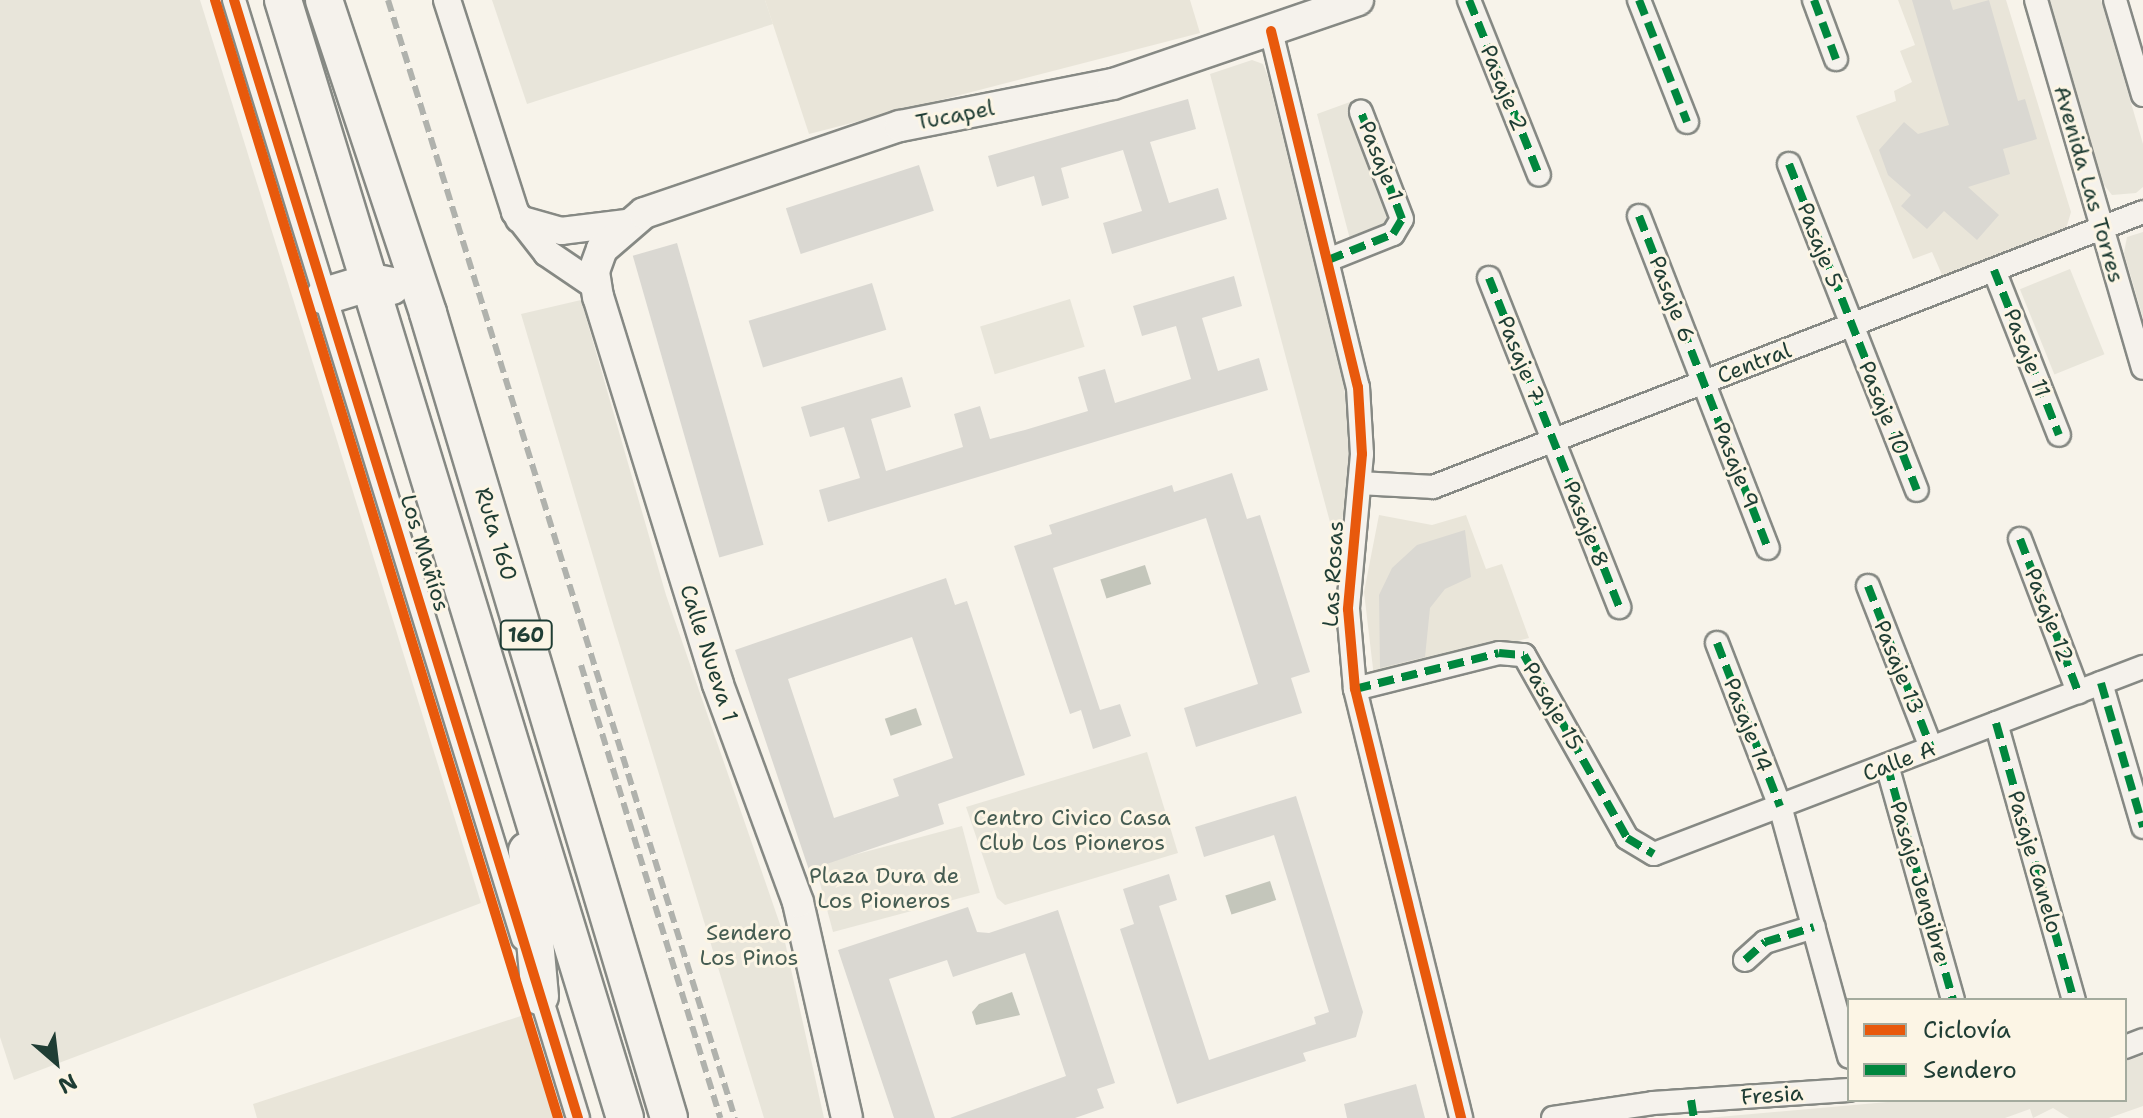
<!DOCTYPE html>
<html>
<head>
<meta charset="utf-8">
<style>
  body { margin:0 }
  #map { position:relative; width:2143px; height:1118px; overflow:hidden; background:#f7f3ea; font-family:"Shantell Sans",sans-serif }
  div>[style] { position:absolute }
  [style*='--x'] { left:calc(var(--x)*1px); top:calc(var(--y)*1px); width:calc(var(--w)*1px); rotate:calc(var(--a)*1deg) }
  .built>* { inset:0; background:#e9e5d9 }
  .green>* { inset:0; background:#e8e5da; transform-origin:0 0 }
  .water>* { inset:0; background:#c4c6bb; transform-origin:0 0 }
  .building>* { inset:0; background:#dad8d2; transform-origin:0 0 }
  .roads { filter:drop-shadow(2px 0 #868984) drop-shadow(-2px 0 #868984) drop-shadow(0 2px #868984) drop-shadow(0 -2px #868984) }
  .minor>* { height:22px; margin:-11px; padding:0 11px; transform-origin:11px; border-radius:11px; background:#f5f2ec }
  .tertiary>* { height:26px; margin:-13px; padding:0 13px; transform-origin:13px; border-radius:13px; background:#f5f2ec }
  .secondary>* { height:30px; margin:-15px; padding:0 15px; transform-origin:15px; border-radius:15px; background:#f5f2ec }
  .trunk>* { height:36px; margin:-18px; padding:0 18px; transform-origin:18px; border-radius:18px; background:#f5f2ec }
  .rail>* { height:6px; margin-top:-3px; transform-origin:0; background:repeating-linear-gradient(90deg,#b0b2ad 0 12px,transparent 0 18px) }
  .quiet>* { height:8px; margin-top:-4px; transform-origin:0; background:repeating-linear-gradient(90deg,#00873e 0 16px,transparent 0 24px) }
  .cycleway>* { height:10px; margin:-5px; padding:0 5px; transform-origin:5px; border-radius:5px; background:#e8590c }
  span { translate:-50% -50%; white-space:nowrap; text-align:center; line-height:1.15; -webkit-text-stroke:6px #fcf5e5; paint-order:stroke }
  .shield-label span { padding:2px 6px; background:#fcf5e5; border:2px solid; border-radius:6px; -webkit-text-stroke-width:0 }
  .shield-label { font-size:20px; color:#1f3d34; font-weight:700 }
  .street-label { font-size:22px; color:#1f3d34 }
  .park-label { font-size:22px; color:#455c52 }
  .legend { position:absolute; left:1847px; top:998px; width:280px; height:104px; box-sizing:border-box; background:#fcf5e5; border:2px solid #a4ab9e; margin:0; padding:10px 14px; list-style:none; font-size:24px; color:#1f3d34 }
  .legend li { display:flex; align-items:center; gap:16px; height:40px }
  .legend b { width:40px; border:2px solid #a4ab9e }
  .north { position:absolute; left:16px; top:1022px; width:80px; height:80px; -webkit-text-stroke:6px #fcf5e5; paint-order:stroke; rotate:152deg; font-size:22px; font-weight:700; line-height:32px; text-align:center; color:#1f3d34 }
  .north::after { content:''; display:block; margin:auto; width:28px; height:36px; background:#1f3d34; clip-path:polygon(50% 0,100% 100%,50% 72%,0 100%) }
</style>
</head>
<body>
<div id="map">
  <div class="built">
    <i style="clip-path:polygon(765px 0,1190px 0,1200px 33px,809px 134px)"></i>
    <i style="clip-path:polygon(1898px 0,2006px 0,2071px 212px,2066px 229px,1943px 277px,1932px 252px,1913px 259px,1856px 116px,1896px 101px,1894px 91px,1912px 82px,1900px 51px,1915px 45px)"></i>
    <i style="clip-path:polygon(1379px 515px,1432px 525px,1466px 515px,1486px 569px,1502px 564px,1529px 638px,1374px 677px,1364px 592px)"></i>
    <i style="clip-path:polygon(527px 1014px,560px 1118px,257px 1118px,253px 1104px)"></i>
  </div>
  <div class="green">
    <i style="clip-path:polygon(0 0,200px 0,481px 903px,14px 1080px,0 1037px)"></i>
    <i style="clip-path:polygon(492px 0,765px 0,773px 24px,527px 104px)"></i>
    <i style="clip-path:polygon(2047px 0,2101px 0,2143px 144px,2143px 187px,2136px 193px,2112px 195px,2100px 180px)"></i>
    <i style="clip-path:polygon(1252px 60px,1263px 64px,1268px 77px,1343px 381px,1352px 449px,1338px 552px,1210px 74px)"></i>
    <i style="clip-path:polygon(1350px 102px,1397px 216px,1388px 232px,1351px 243px,1317px 114px)"></i>
    <i style="clip-path:polygon(2143px 232px,2143px 318px,2124px 253px,2127px 237px)"></i>
    <i style="left:2070px;top:269px;width:92px;height:54px;rotate:68deg"></i>
    <i style="left:1070px;top:299px;width:50px;height:94px;rotate:73deg"></i>
    <i style="clip-path:polygon(581px 300px,666px 595px,783px 933px,824px 1118px,764px 1118px,615px 630px,521px 314px)"></i>
    <i style="clip-path:polygon(1147px 752px,1178px 853px,1005px 905px,997px 898px,966px 807px)"></i>
    <i style="left:962px;top:826px;width:69px;height:152px;rotate:75deg"></i>
    <i style="clip-path:polygon(2143px 1055px,2143px 1106px,2109px 1118px,2069px 1118px,2053px 1108px,2033px 1118px,2030px 1109px,2005px 1118px,1707px 1118px,1910px 1100px,2125px 1100px,2125px 1062px)"></i>
  </div>
  <div class="water">
    <i style="left:1145px;top:565px;width:20px;height:47px;rotate:72deg"></i>
    <i style="left:916px;top:708px;width:18px;height:33px;rotate:71deg"></i>
    <i style="left:1270px;top:881px;width:20px;height:47px;rotate:72deg"></i>
    <i style="clip-path:polygon(1012px 992px,1020px 1015px,976px 1025px,972px 1012px,979px 1004px)"></i>
  </div>
  <div class="building">
    <i style="clip-path:polygon(1912px 0,1950px 0,1953px 10px,1989px 0,2018px 101px,2025px 99px,2037px 139px,2003px 149px,2010px 174px,1968px 187px,1999px 215px,1977px 240px,1944px 211px,1927px 229px,1901px 206px,1911px 195px,1888px 175px,1879px 150px,1904px 122px,1918px 134px,1949px 125px)"></i>
    <i style="clip-path:polygon(1188px 99px,1196px 129px,1150px 142px,1169px 203px,1218px 188px,1227px 219px,1112px 254px,1103px 223px,1142px 211px,1123px 150px,1061px 168px,1069px 198px,1042px 206px,1034px 176px,997px 187px,988px 156px)"></i>
    <i style="left:919px;top:165px;width:48px;height:140px;rotate:72deg"></i>
    <i style="left:677px;top:243px;width:314px;height:46px;rotate:74deg"></i>
    <i style="clip-path:polygon(1234px 276px,1242px 306px,1202px 318px,1218px 371px,1259px 358px,1268px 390px,828px 522px,819px 490px,860px 478px,844px 427px,810px 437px,801px 407px,902px 377px,911px 407px,871px 419px,886px 471px,963px 447px,954px 414px,980px 406px,990px 439px,1025px 430px,1088px 411px,1078px 377px,1105px 369px,1115px 403px,1191px 379px,1176px 326px,1142px 336px,1133px 306px)"></i>
    <i style="left:872px;top:283px;width:49px;height:129px;rotate:73deg"></i>
    <i style="clip-path:polygon(1232px 473px,1247px 519px,1260px 515px,1310px 672px,1291px 678px,1302px 713px,1196px 747px,1184px 708px,1258px 684px,1206px 518px,1053px 568px,1100px 710px,1120px 704px,1131px 736px,1093px 749px,1081px 710px,1070px 714px,1014px 546px,1052px 534px,1049px 525px,1172px 485px,1174px 492px)"></i>
    <i style="clip-path:polygon(1465px 530px,1471px 577px,1445px 589px,1430px 608px,1425px 657px,1380px 668px,1379px 595px,1392px 568px,1417px 545px)"></i>
    <i style="clip-path:polygon(evenodd,946px 578px,955px 605px,967px 601px,1025px 775px,938px 804px,944px 824px,809px 870px,735px 650px,946px 578px,912px 637px,953px 758px,893px 779px,899px 796px,834px 818px,788px 679px,912px 637px)"></i>
    <i style="clip-path:polygon(1296px 796px,1363px 1012px,1356px 1037px,1303px 1053px,1306px 1061px,1177px 1104px,1120px 929px,1134px 924px,1123px 889px,1169px 874px,1177px 900px,1159px 906px,1209px 1060px,1316px 1024px,1314px 1017px,1329px 1012px,1274px 835px,1204px 857px,1195px 827px)"></i>
    <i style="clip-path:polygon(968px 907px,977px 932px,989px 933px,1058px 910px,1115px 1083px,1097px 1089px,1104px 1108px,1075px 1118px,950px 1118px,1066px 1076px,1025px 953px,953px 977px,947px 960px,889px 979px,935px 1118px,894px 1118px,838px 950px)"></i>
    <i style="clip-path:polygon(1416px 1084px,1425px 1118px,1347px 1118px,1344px 1104px)"></i>
  </div>
  <div class="roads">
    <div class="minor">
      <i style="--x:234;--y:0;--w:982;--a:72.89"></i>
      <i style="--x:1469;--y:0;--w:188;--a:68.2"></i>
      <i style="--x:1639;--y:0;--w:131;--a:68.5"></i>
      <i style="--x:1814;--y:0;--w:63;--a:69.6"></i>
      <i style="--x:2036;--y:0;--w:383;--a:73.8"></i>
      <i style="--x:2115;--y:0;--w:99;--a:73.6"></i>
      <i style="--x:1271;--y:31;--w:366;--a:76.3"></i>
      <i style="--x:1358;--y:387;--w:67;--a:86.6"></i>
      <i style="--x:1362;--y:454;--w:156;--a:95.2"></i>
      <i style="--x:1348;--y:609;--w:80;--a:85"></i>
      <i style="--x:1355;--y:689;--w:442;--a:76.1"></i>
      <i style="--x:1789;--y:164;--w:350;--a:68.6"></i>
      <i style="--x:1639;--y:216;--w:356;--a:68.8"></i>
      <i style="--x:1328;--y:260;--w:70;--a:-21.8"></i>
      <i style="--x:1393;--y:234;--w:17;--a:-59"></i>
      <i style="--x:1402;--y:219;--w:115;--a:-111"></i>
      <i style="--x:1994;--y:270;--w:177;--a:68.5"></i>
      <i style="--x:1489;--y:278;--w:354;--a:68.4"></i>
      <i style="--x:1360;--y:483;--w:73;--a:3.1"></i>
      <i style="--x:1433;--y:487;--w:761;--a:-21.17"></i>
      <i style="--x:2020;--y:539;--w:164;--a:69.2"></i>
      <i style="--x:1868;--y:586;--w:174;--a:68.7"></i>
      <i style="--x:1717;--y:643;--w:175;--a:68.9"></i>
      <i style="--x:1780;--y:806;--w:260;--a:74.6"></i>
      <i style="--x:2101;--y:683;--w:150;--a:73.7"></i>
      <i style="--x:1355;--y:689;--w:148;--a:-14"></i>
      <i style="--x:1499;--y:653;--w:25;--a:5"></i>
      <i style="--x:1524;--y:655;--w:210;--a:60.6"></i>
      <i style="--x:1627;--y:838;--w:31;--a:31"></i>
      <i style="--x:1654;--y:854;--w:524;--a:-20.93"></i>
      <i style="--x:1996;--y:723;--w:288;--a:74.3"></i>
      <i style="--x:1887;--y:765;--w:244;--a:74.3"></i>
      <i style="--x:1745;--y:960;--w:27;--a:-42"></i>
      <i style="--x:1765;--y:942;--w:51;--a:-17"></i>
      <i style="--x:537;--y:984;--w:140;--a:73"></i>
      <i style="--x:2125;--y:1047;--w:19;--a:-21"></i>
      <i style="--x:1553;--y:1118;--w:101;--a:-8.5"></i>
      <i style="--x:1653;--y:1103;--w:196;--a:-3.8"></i>
    </div>
    <div class="tertiary">
      <i style="--x:447;--y:0;--w:223;--a:72.2"></i>
      <i style="--x:515;--y:212;--w:52;--a:52"></i>
      <i style="--x:547;--y:253;--w:57;--a:34.2"></i>
      <i style="--x:519;--y:219;--w:44;--a:15.9"></i>
      <i style="--x:561;--y:231;--w:64;--a:-7.1"></i>
    </div>
    <div class="secondary">
      <i style="--x:847;--y:1118;--w:221;--a:-102.8"></i>
      <i style="--x:798;--y:902;--w:232;--a:-110.2"></i>
      <i style="--x:718;--y:684;--w:405;--a:-107.2"></i>
      <i style="--x:598;--y:297;--w:26;--a:-99"></i>
      <i style="--x:594;--y:271;--w:23;--a:-70"></i>
      <i style="--x:602;--y:249;--w:55;--a:-40.6"></i>
      <i style="--x:644;--y:213;--w:270;--a:-18.8"></i>
      <i style="--x:900;--y:126;--w:217;--a:-11.2"></i>
      <i style="--x:1113;--y:84;--w:259;--a:-18.9"></i>
    </div>
    <div class="trunk">
      <i style="--x:283;--y:0;--w:1169;--a:72.99"></i>
      <i style="--x:324;--y:0;--w:330;--a:71.6"></i>
      <i style="--x:428;--y:313;--w:840;--a:73.33"></i>
      <i style="--x:325;--y:296;--w:48;--a:-16.9"></i>
      <i style="--x:371;--y:282;--w:21;--a:11"></i>
      <i style="--x:527;--y:851;--w:146;--a:84.9"></i>
    </div>
  </div>
  <div class="rail">
    <i style="--x:388;--y:0;--w:1171;--a:72.76"></i>
    <i style="--x:581;--y:665;--w:474;--a:72.9"></i>
  </div>
  <div class="quiet">
    <i style="--x:1469;--y:0;--w:188;--a:68.2"></i>
    <i style="--x:1639;--y:0;--w:131;--a:68.5"></i>
    <i style="--x:1814;--y:0;--w:63;--a:69.6"></i>
    <i style="--x:1789;--y:164;--w:350;--a:68.6"></i>
    <i style="--x:1639;--y:216;--w:356;--a:68.8"></i>
    <i style="--x:1328;--y:260;--w:70;--a:-21.8"></i>
    <i style="--x:1393;--y:234;--w:17;--a:-59"></i>
    <i style="--x:1402;--y:219;--w:115;--a:-111"></i>
    <i style="--x:1994;--y:270;--w:177;--a:68.5"></i>
    <i style="--x:1489;--y:278;--w:354;--a:68.4"></i>
    <i style="--x:2020;--y:539;--w:164;--a:69.2"></i>
    <i style="--x:1868;--y:586;--w:174;--a:68.7"></i>
    <i style="--x:1717;--y:643;--w:175;--a:68.9"></i>
    <i style="--x:2101;--y:683;--w:150;--a:73.7"></i>
    <i style="--x:1355;--y:689;--w:148;--a:-14"></i>
    <i style="--x:1499;--y:653;--w:25;--a:5"></i>
    <i style="--x:1524;--y:655;--w:210;--a:60.6"></i>
    <i style="--x:1627;--y:838;--w:31;--a:31"></i>
    <i style="--x:1996;--y:723;--w:288;--a:74.3"></i>
    <i style="--x:1887;--y:765;--w:244;--a:74.3"></i>
    <i style="--x:1745;--y:960;--w:27;--a:-42"></i>
    <i style="--x:1765;--y:942;--w:51;--a:-17"></i>
    <i style="--x:1691;--y:1100;--w:18;--a:81"></i>
  </div>
  <div class="cycleway">
    <i style="--x:215;--y:0;--w:1169;--a:72.94"></i>
    <i style="--x:234;--y:0;--w:1170;--a:72.9"></i>
    <i style="--x:1271;--y:31;--w:366;--a:76.3"></i>
    <i style="--x:1358;--y:387;--w:67;--a:86.6"></i>
    <i style="--x:1362;--y:454;--w:156;--a:95.2"></i>
    <i style="--x:1348;--y:609;--w:80;--a:85"></i>
    <i style="--x:1355;--y:689;--w:442;--a:76.1"></i>
  </div>
  <div class="shield-label">
    <span style="left:526px;top:635px">160</span>
  </div>
  <div class="street-label">
    <span style="left:1504px;top:88px;rotate:68deg">Pasaje 2</span>
    <span style="left:955px;top:115px;rotate:-11deg">Tucapel</span>
    <span style="left:1381px;top:161px;rotate:68deg">Pasaje 1</span>
    <span style="left:2089px;top:184px;rotate:74deg">Avenida Las Torres</span>
    <span style="left:1820px;top:245px;rotate:69deg">Pasaje 5</span>
    <span style="left:1672px;top:299px;rotate:69deg">Pasaje 6</span>
    <span style="left:2027px;top:353px;rotate:69deg">Pasaje 11</span>
    <span style="left:1521px;top:359px;rotate:68deg">Pasaje 7</span>
    <span style="left:1754px;top:363px;rotate:-21deg">Central</span>
    <span style="left:1884px;top:408px;rotate:68deg">Pasaje 10</span>
    <span style="left:1736px;top:465px;rotate:69deg">Pasaje 9</span>
    <span style="left:1586px;top:524px;rotate:69deg">Pasaje 8</span>
    <span style="left:496px;top:534px;rotate:73deg">Ruta 160</span>
    <span style="left:425px;top:553px;rotate:73deg">Los Mañíos</span>
    <span style="left:1333px;top:574px;rotate:-87deg">Las Rosas</span>
    <span style="left:2049px;top:615px;rotate:69deg">Pasaje 12</span>
    <span style="left:709px;top:653px;rotate:72deg">Calle Nueva 1</span>
    <span style="left:1899px;top:667px;rotate:68deg">Pasaje 13</span>
    <span style="left:1553px;top:706px;rotate:60deg">Pasaje 15</span>
    <span style="left:1748px;top:725px;rotate:69deg">Pasaje 14</span>
    <span style="left:1899px;top:761px;rotate:-21deg">Calle A</span>
    <span style="left:2035px;top:862px;rotate:74deg">Pasaje Canelo</span>
    <span style="left:1920px;top:882px;rotate:74deg">Pasaje Jengibre</span>
    <span style="left:1772px;top:1095px;rotate:-4deg">Fresia</span>
  </div>
  <div class="park-label">
    <span style="left:1072px;top:830px">Centro Civico Casa<br>Club Los Pioneros</span>
    <span style="left:884px;top:888px">Plaza Dura de<br>Los Pioneros</span>
    <span style="left:749px;top:945px">Sendero<br>Los Pinos</span>
  </div>
  <ul class="legend">
  <li><b style="height:10px;background:#e8590c"></b>Ciclovía</li>
  <li><b style="height:10px;background:#00873e"></b>Sendero</li>
  </ul>
  <div class="north">N</div>
</div>
</body>
</html>
